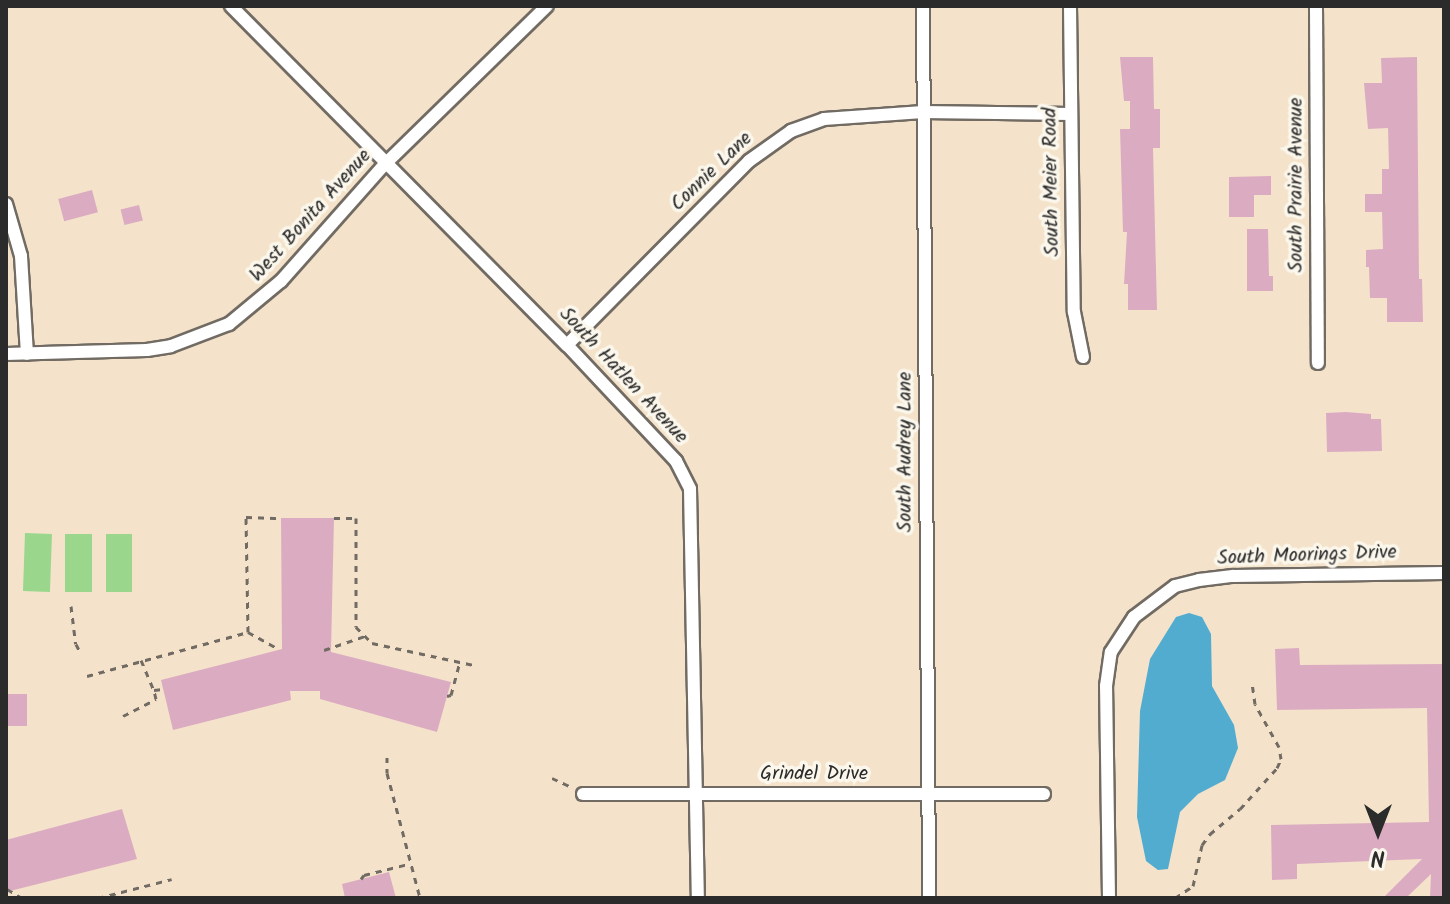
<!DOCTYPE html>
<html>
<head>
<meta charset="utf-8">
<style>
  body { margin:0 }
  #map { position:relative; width:1450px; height:904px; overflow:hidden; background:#f4e3ca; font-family:Kalam,sans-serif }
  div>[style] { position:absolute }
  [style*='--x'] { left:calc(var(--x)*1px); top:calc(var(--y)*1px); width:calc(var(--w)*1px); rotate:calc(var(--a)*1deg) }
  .green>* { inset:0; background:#9ad78c; transform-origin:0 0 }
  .water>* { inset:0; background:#52acd0 }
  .building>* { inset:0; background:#dbacc1; transform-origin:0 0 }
  .path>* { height:3px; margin-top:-1.5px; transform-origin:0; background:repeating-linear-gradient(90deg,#716b63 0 6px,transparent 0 12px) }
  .roads { filter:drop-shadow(2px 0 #716b63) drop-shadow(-2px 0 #716b63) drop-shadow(0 2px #716b63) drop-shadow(0 -2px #716b63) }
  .street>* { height:12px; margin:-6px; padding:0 6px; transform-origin:6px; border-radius:6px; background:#fff }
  span { translate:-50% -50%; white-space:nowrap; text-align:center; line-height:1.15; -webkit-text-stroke:7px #fbf7ec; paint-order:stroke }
  .street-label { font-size:20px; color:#2b2b2b }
  .frame { position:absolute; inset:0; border:8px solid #2b2b2b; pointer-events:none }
  .north { position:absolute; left:1338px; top:792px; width:80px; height:80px; -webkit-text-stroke:6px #fbf7ec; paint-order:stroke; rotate:180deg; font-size:22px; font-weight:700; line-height:32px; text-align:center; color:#2b2b2b }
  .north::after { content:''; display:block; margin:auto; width:28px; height:36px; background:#2b2b2b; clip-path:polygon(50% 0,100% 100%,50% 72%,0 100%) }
</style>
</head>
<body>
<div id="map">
  <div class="green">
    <i style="left:25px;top:533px;width:27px;height:58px;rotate:2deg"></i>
    <i style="left:65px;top:534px;width:27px;height:58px"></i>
    <i style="left:106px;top:534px;width:26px;height:58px"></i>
  </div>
  <div class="water">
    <i style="clip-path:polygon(1189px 613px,1202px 617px,1211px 634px,1212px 686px,1234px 725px,1238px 748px,1225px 780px,1198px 794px,1180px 812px,1168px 869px,1158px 870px,1146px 861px,1137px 817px,1140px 711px,1150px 659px,1176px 617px)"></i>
  </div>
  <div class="building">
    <i style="clip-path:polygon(1120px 57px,1153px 57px,1154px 109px,1160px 109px,1160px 148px,1153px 148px,1157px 310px,1128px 310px,1128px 284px,1124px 284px,1127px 232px,1123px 232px,1120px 129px,1130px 129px,1130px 101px,1124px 101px)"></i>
    <i style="clip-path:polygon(1417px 57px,1419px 279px,1422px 279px,1423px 322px,1387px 322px,1387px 298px,1370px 298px,1369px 267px,1366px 267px,1366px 250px,1383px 249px,1382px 212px,1365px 212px,1365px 194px,1382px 194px,1382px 169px,1389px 169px,1388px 128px,1368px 129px,1364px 83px,1382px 83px,1381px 58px)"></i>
    <i style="clip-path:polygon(1271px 176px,1271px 195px,1254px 195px,1254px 217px,1229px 217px,1229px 177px)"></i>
    <i style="left:92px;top:190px;width:23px;height:35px;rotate:75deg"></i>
    <i style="left:139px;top:205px;width:16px;height:19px;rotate:76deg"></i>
    <i style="clip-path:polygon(1247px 229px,1268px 229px,1269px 276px,1273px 276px,1273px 291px,1247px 291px)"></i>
    <i style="clip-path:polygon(1346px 412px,1371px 414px,1371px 419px,1381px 419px,1382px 451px,1327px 452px,1326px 413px)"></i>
    <i style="clip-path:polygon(281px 518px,334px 518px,331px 652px,451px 682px,437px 732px,320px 699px,320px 691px,290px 691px,291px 700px,173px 730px,161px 680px,282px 649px)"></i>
    <i style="clip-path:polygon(1299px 648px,1300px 665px,1444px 664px,1444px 898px,1430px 898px,1431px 874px,1406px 898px,1383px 898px,1422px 859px,1297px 864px,1297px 879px,1272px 880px,1271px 825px,1429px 822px,1427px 708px,1277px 710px,1275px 649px)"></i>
    <i style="left:6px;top:694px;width:21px;height:32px"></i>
    <i style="clip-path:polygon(122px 809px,137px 859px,6px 892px,6px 840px)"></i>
    <i style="clip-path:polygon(389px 872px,396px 898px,345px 898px,342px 884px)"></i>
  </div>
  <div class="path">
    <i style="--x:334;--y:518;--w:22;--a:0"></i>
    <i style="--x:356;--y:518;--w:109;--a:90"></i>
    <i style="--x:356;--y:627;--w:23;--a:45"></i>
    <i style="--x:372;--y:643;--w:104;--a:12.2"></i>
    <i style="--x:71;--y:606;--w:38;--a:83"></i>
    <i style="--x:76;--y:644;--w:11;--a:63"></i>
    <i style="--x:248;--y:632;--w:35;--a:29"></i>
    <i style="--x:324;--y:650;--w:43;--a:-18.9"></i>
    <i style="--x:141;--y:660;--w:33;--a:67"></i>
    <i style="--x:154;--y:690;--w:9;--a:-6"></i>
    <i style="--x:87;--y:676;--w:167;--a:-15.3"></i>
    <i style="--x:248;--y:632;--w:115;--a:-91"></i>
    <i style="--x:246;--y:517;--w:35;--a:2"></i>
    <i style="--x:447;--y:696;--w:4;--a:-14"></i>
    <i style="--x:451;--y:695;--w:34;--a:-75"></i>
    <i style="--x:123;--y:716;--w:37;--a:-27"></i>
    <i style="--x:156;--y:699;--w:9;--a:-103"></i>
    <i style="--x:387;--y:757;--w:16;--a:90"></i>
    <i style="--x:387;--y:773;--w:129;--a:75.2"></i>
    <i style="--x:552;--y:778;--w:23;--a:25"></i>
    <i style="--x:361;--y:879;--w:5;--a:-53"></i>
    <i style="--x:364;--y:875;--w:45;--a:-14"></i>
    <i style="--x:7;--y:889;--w:17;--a:31"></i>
    <i style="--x:98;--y:898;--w:76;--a:-14.4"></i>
    <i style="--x:1175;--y:898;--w:22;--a:-34"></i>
    <i style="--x:1193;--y:886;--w:42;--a:-77.6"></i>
    <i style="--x:1202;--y:845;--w:14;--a:-54"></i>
    <i style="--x:1210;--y:834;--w:39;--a:-40"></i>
    <i style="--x:1240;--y:809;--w:55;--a:-47.9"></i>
    <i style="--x:1277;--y:768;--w:10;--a:-66"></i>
    <i style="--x:1281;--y:759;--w:12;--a:-99"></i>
    <i style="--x:1279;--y:747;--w:49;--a:-119.2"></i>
    <i style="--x:1255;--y:704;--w:22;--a:-98"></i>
  </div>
  <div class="roads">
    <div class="street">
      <i style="--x:231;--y:6;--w:477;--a:45.3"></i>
      <i style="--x:567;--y:345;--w:159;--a:46.8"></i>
      <i style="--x:676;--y:461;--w:31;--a:63"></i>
      <i style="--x:690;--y:489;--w:409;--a:88.9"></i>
      <i style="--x:923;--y:6;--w:892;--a:89.61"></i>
      <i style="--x:1070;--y:6;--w:306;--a:89.3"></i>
      <i style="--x:1074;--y:312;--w:46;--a:78.7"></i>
      <i style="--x:1316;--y:6;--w:357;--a:89.7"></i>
      <i style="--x:6;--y:204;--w:54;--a:73.9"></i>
      <i style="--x:21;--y:256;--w:98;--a:86.5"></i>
      <i style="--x:567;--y:345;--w:259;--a:-45.3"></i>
      <i style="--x:749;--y:161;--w:52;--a:-35.5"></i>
      <i style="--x:791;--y:131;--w:35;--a:-20"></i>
      <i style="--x:824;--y:119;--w:99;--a:-4"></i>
      <i style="--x:923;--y:112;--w:148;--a:0.8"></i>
      <i style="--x:6;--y:354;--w:141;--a:-1.6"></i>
      <i style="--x:147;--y:350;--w:24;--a:-9"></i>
      <i style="--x:171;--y:346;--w:62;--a:-20.8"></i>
      <i style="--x:229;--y:324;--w:67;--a:-39.6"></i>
      <i style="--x:281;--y:281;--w:157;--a:-48.4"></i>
      <i style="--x:385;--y:164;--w:226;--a:-44.3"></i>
      <i style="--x:583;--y:794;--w:461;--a:0"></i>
      <i style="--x:1109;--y:898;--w:212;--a:-90.8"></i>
      <i style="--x:1106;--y:686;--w:34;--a:-82"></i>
      <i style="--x:1111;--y:652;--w:42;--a:-56.7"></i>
      <i style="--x:1134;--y:617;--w:51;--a:-37.1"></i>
      <i style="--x:1175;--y:586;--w:25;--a:-14"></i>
      <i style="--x:1199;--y:580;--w:34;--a:-7"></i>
      <i style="--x:1233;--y:576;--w:211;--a:-0.8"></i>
    </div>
  </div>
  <div class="street-label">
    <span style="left:712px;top:172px;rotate:-44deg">Connie Lane</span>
    <span style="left:1052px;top:182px;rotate:-91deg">South Meier Road</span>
    <span style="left:1297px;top:185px;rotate:-90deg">South Prairie Avenue</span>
    <span style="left:311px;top:216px;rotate:-48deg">West Bonita Avenue</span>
    <span style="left:623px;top:376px;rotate:47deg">South Hatlen Avenue</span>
    <span style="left:906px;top:452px;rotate:-90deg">South Audrey Lane</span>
    <span style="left:1307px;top:556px;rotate:-2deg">South Moorings Drive</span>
    <span style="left:814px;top:774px">Grindel Drive</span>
  </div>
  <div class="frame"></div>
  <div class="north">N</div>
</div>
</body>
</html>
